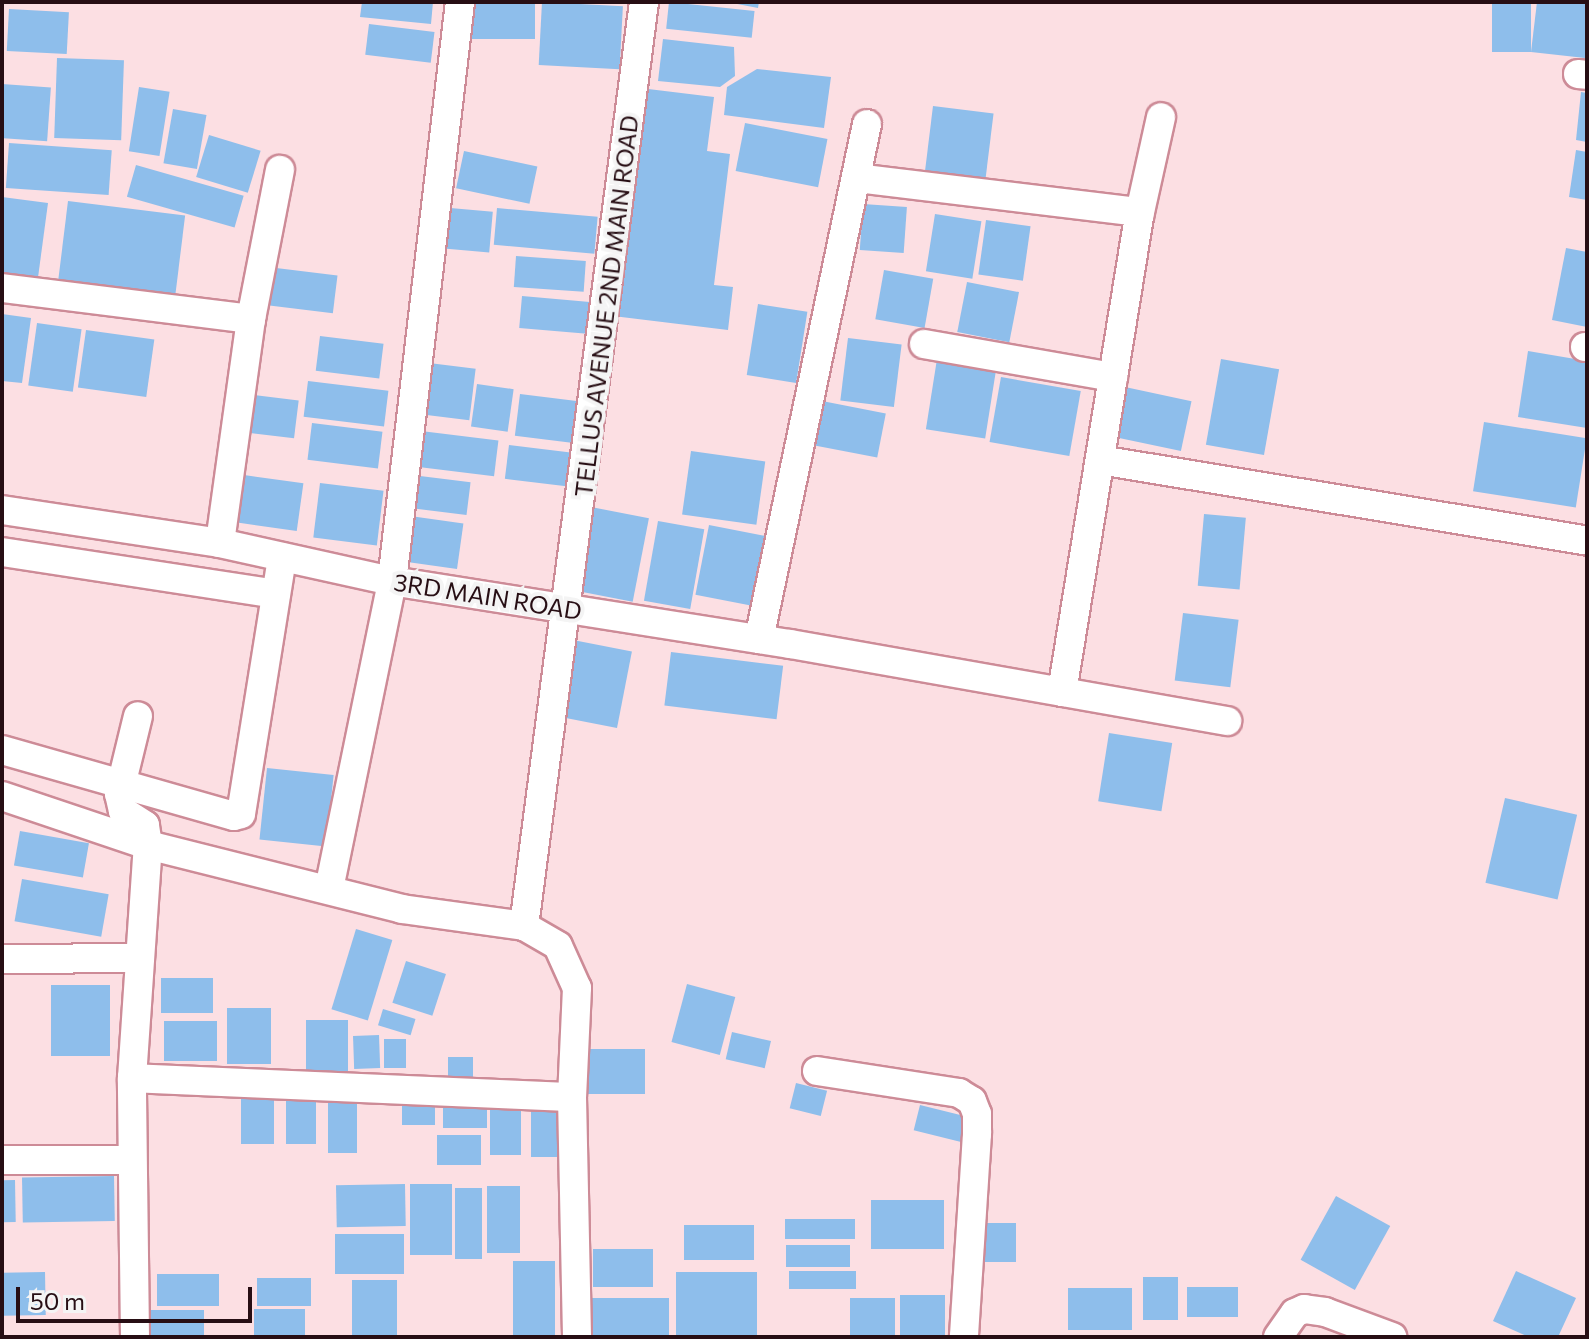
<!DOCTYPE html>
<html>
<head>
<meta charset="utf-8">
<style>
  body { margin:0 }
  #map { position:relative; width:1589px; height:1339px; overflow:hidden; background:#fcdfe3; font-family:Commissioner,sans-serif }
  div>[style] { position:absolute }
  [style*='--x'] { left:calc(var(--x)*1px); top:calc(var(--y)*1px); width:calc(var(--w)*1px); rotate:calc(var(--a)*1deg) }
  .building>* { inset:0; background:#8ebeeb; transform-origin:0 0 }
  .roads { filter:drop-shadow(2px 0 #cd8b97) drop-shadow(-2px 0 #cd8b97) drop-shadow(0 2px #cd8b97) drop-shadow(0 -2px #cd8b97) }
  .street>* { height:28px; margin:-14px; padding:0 14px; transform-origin:14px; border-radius:14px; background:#fff }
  span { translate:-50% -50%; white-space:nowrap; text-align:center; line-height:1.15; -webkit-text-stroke:8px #f4f4f4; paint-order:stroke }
  .street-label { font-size:24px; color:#270e14 }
  .frame { position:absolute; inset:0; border:4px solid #270e14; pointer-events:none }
  .scale { position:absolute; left:16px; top:1287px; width:236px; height:36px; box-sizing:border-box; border:4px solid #270e14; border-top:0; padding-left:10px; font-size:24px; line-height:28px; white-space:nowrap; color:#270e14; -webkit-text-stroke:6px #f4f4f4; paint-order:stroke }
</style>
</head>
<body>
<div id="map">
  <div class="building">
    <i style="clip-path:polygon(362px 2px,433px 2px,431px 24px,360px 17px)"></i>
    <i style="left:461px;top:2px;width:74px;height:37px"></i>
    <i style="left:542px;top:2px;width:81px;height:63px;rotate:3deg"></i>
    <i style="left:669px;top:2px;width:86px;height:27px;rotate:6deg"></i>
    <i style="clip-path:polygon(727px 2px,759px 2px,758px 8px)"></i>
    <i style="left:1492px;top:2px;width:39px;height:50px"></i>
    <i style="clip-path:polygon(1537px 2px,1587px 2px,1585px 58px,1531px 52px)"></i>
    <i style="left:9px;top:9px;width:60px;height:42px;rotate:3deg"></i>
    <i style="left:369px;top:24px;width:66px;height:31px;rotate:7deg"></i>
    <i style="clip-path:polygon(663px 39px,734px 47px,735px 76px,720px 87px,658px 81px)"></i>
    <i style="left:57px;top:58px;width:67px;height:80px;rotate:2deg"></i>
    <i style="clip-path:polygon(757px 69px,831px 77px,824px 128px,724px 115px,727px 87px)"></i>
    <i style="left:2px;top:84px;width:49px;height:54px;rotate:4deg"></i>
    <i style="left:139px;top:87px;width:31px;height:65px;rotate:9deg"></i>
    <i style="clip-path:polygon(640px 88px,714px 97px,707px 151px,730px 154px,714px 285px,733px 287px,728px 330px,613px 316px)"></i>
    <i style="clip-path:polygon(1581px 92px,1587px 93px,1587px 142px,1576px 140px)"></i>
    <i style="left:933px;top:106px;width:61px;height:66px;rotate:7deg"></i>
    <i style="left:173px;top:109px;width:34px;height:55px;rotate:10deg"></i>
    <i style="left:745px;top:123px;width:84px;height:49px;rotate:11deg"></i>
    <i style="left:209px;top:135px;width:54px;height:44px;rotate:17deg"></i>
    <i style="left:9px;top:143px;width:103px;height:45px;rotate:4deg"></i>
    <i style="clip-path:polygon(1576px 150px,1587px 152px,1587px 200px,1569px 197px)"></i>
    <i style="left:464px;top:151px;width:75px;height:38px;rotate:12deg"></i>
    <i style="left:136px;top:165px;width:112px;height:33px;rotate:16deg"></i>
    <i style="clip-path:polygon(2px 197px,48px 203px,37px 285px,2px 280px)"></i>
    <i style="left:68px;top:201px;width:118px;height:84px;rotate:7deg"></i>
    <i style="left:863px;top:204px;width:44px;height:46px;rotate:4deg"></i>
    <i style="left:439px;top:207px;width:54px;height:41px;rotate:5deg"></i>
    <i style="left:497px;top:208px;width:101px;height:37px;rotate:5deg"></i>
    <i style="left:935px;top:214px;width:47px;height:58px;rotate:9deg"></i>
    <i style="left:986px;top:220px;width:45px;height:55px;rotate:8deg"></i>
    <i style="clip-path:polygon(1566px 248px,1587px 252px,1587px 327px,1552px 320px)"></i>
    <i style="left:516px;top:256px;width:70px;height:31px;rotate:4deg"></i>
    <i style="left:268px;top:267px;width:70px;height:38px;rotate:7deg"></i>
    <i style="left:884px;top:270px;width:50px;height:50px;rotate:10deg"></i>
    <i style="left:967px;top:282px;width:53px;height:51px;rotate:11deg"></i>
    <i style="left:522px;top:296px;width:68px;height:32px;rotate:5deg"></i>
    <i style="left:758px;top:304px;width:50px;height:72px;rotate:9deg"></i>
    <i style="clip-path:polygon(2px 314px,31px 318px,22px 383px,2px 381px)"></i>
    <i style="left:37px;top:323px;width:45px;height:63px;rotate:8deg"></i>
    <i style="left:86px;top:330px;width:69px;height:58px;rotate:8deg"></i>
    <i style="left:320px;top:336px;width:64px;height:35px;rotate:7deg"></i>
    <i style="left:848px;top:338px;width:54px;height:63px;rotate:7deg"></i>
    <i style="clip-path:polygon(1528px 351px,1587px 361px,1587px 428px,1518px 417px)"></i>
    <i style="left:937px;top:359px;width:60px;height:71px;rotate:9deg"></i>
    <i style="left:1221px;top:359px;width:59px;height:87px;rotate:10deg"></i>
    <i style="left:429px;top:363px;width:47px;height:52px;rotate:7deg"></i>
    <i style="left:1001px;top:377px;width:81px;height:66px;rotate:10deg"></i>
    <i style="left:308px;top:381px;width:81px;height:36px;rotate:7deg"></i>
    <i style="left:477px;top:384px;width:37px;height:43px;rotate:8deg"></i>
    <i style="left:1125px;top:387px;width:68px;height:51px;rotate:12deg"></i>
    <i style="left:520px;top:394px;width:59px;height:42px;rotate:7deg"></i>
    <i style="left:253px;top:395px;width:46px;height:38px;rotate:7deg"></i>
    <i style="left:822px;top:401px;width:65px;height:45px;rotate:11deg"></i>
    <i style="left:1484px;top:422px;width:104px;height:70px;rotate:9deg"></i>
    <i style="left:312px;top:423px;width:71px;height:37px;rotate:7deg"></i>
    <i style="left:421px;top:431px;width:78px;height:36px;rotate:7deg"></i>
    <i style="left:509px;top:445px;width:64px;height:34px;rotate:7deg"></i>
    <i style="left:691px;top:451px;width:75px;height:64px;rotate:8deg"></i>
    <i style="left:244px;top:475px;width:60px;height:48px;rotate:8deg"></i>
    <i style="left:412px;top:475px;width:59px;height:33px;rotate:7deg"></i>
    <i style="left:320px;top:483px;width:64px;height:55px;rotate:7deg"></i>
    <i style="left:591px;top:507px;width:59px;height:85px;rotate:11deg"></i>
    <i style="left:1204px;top:514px;width:42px;height:72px;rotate:5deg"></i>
    <i style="left:403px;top:515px;width:61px;height:46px;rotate:8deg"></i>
    <i style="left:658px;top:521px;width:47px;height:81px;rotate:10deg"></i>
    <i style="left:709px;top:525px;width:59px;height:71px;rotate:11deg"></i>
    <i style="left:1183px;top:613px;width:56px;height:68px;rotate:7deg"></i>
    <i style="left:573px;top:640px;width:60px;height:78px;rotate:11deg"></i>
    <i style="left:671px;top:652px;width:113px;height:54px;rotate:7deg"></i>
    <i style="left:1109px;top:733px;width:64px;height:69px;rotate:9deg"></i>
    <i style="left:267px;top:768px;width:67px;height:72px;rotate:6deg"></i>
    <i style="left:1505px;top:798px;width:74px;height:87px;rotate:13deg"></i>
    <i style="left:20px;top:831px;width:70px;height:35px;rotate:10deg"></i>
    <i style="left:22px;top:879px;width:88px;height:43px;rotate:10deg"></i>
    <i style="left:356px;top:929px;width:38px;height:84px;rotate:17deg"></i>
    <i style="left:406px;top:961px;width:42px;height:44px;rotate:18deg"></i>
    <i style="left:161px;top:978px;width:52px;height:35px"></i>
    <i style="left:687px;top:984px;width:50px;height:60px;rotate:15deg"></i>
    <i style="left:51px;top:985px;width:59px;height:71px"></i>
    <i style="left:227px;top:1008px;width:44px;height:56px"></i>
    <i style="left:383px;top:1009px;width:34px;height:17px;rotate:17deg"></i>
    <i style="left:348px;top:1020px;width:52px;height:42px;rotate:90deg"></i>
    <i style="left:217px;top:1021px;width:40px;height:53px;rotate:90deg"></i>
    <i style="left:732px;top:1032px;width:40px;height:28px;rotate:13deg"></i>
    <i style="left:379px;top:1035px;width:33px;height:26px;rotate:88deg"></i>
    <i style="left:384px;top:1039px;width:22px;height:29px"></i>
    <i style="left:585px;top:1049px;width:60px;height:45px"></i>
    <i style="left:448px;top:1057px;width:25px;height:20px"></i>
    <i style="left:796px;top:1083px;width:32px;height:26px;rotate:14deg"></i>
    <i style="left:286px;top:1096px;width:30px;height:48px"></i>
    <i style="left:402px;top:1096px;width:33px;height:29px"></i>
    <i style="left:241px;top:1097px;width:33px;height:47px"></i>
    <i style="left:357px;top:1101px;width:52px;height:29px;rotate:90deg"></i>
    <i style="left:443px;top:1102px;width:44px;height:26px"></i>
    <i style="left:490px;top:1102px;width:31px;height:53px"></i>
    <i style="left:531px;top:1105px;width:28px;height:52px"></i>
    <i style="left:920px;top:1105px;width:54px;height:26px;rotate:14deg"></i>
    <i style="left:437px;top:1135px;width:44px;height:30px"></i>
    <i style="left:114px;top:1176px;width:45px;height:92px;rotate:89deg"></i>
    <i style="left:15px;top:1180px;width:42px;height:13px;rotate:89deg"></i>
    <i style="left:405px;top:1184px;width:42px;height:69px;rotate:89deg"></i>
    <i style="left:410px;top:1184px;width:42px;height:71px"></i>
    <i style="left:487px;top:1186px;width:33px;height:67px"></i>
    <i style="left:455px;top:1188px;width:27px;height:71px"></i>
    <i style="left:1336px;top:1196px;width:62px;height:73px;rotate:29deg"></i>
    <i style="left:871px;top:1200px;width:73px;height:49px"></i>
    <i style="left:785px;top:1219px;width:70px;height:20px"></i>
    <i style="left:978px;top:1223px;width:38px;height:39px"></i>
    <i style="left:684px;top:1225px;width:70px;height:35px"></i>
    <i style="left:335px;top:1234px;width:69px;height:40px"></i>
    <i style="left:786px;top:1245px;width:64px;height:22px"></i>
    <i style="left:593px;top:1249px;width:60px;height:38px"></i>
    <i style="left:513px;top:1261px;width:42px;height:76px"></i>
    <i style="left:789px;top:1271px;width:67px;height:18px"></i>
    <i style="clip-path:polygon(1516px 1271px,1576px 1298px,1558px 1337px,1529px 1337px,1493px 1321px)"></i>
    <i style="left:45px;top:1272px;width:43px;height:43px;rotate:89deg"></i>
    <i style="left:676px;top:1272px;width:81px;height:65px"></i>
    <i style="left:157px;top:1274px;width:62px;height:32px"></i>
    <i style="left:1143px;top:1277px;width:35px;height:43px"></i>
    <i style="left:257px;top:1278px;width:54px;height:28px"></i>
    <i style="left:352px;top:1280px;width:45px;height:57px"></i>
    <i style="left:1187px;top:1287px;width:51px;height:30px"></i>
    <i style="left:1132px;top:1288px;width:42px;height:64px;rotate:90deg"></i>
    <i style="left:900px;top:1295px;width:45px;height:42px"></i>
    <i style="left:589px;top:1298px;width:80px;height:39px"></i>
    <i style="left:850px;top:1298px;width:45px;height:39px"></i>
    <i style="left:305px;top:1309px;width:28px;height:51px;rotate:90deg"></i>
    <i style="left:147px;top:1310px;width:57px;height:27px"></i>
  </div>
  <div class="roads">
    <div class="street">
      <i style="--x:1578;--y:74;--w:9;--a:6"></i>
      <i style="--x:857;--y:178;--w:285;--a:6.9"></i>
      <i style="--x:2;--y:288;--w:251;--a:7.1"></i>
      <i style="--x:251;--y:319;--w:226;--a:97.9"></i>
      <i style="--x:220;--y:543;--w:176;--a:12.5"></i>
      <i style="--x:392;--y:581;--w:403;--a:9"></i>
      <i style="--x:790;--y:644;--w:444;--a:10"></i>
      <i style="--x:251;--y:319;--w:152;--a:-79"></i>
      <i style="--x:924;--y:344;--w:192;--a:9.9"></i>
      <i style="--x:1585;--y:347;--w:2;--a:0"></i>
      <i style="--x:1100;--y:460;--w:494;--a:9.4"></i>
      <i style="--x:2;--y:510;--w:220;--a:8.6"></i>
      <i style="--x:2;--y:552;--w:277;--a:8.7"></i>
      <i style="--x:759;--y:639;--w:526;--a:-78.16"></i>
      <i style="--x:1062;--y:692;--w:486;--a:-80.8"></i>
      <i style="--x:1140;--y:212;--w:97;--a:-77.5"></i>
      <i style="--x:2;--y:750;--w:241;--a:15.9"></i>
      <i style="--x:234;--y:816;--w:7;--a:-16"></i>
      <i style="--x:241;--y:814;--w:260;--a:-80.9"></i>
      <i style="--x:2;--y:796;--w:154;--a:18.6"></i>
      <i style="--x:148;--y:845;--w:20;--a:-99"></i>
      <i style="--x:145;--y:825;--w:26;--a:-148"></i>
      <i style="--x:123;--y:811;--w:17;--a:-103"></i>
      <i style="--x:119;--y:794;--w:80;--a:-76.3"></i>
      <i style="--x:329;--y:889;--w:314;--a:-78.4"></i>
      <i style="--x:392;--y:581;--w:583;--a:-83.3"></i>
      <i style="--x:524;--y:926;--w:932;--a:-82.6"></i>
      <i style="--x:2;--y:959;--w:138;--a:-0.4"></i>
      <i style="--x:817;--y:1071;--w:144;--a:8.8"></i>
      <i style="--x:959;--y:1093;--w:15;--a:32"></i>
      <i style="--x:972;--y:1101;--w:14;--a:69"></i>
      <i style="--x:977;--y:1114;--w:20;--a:90"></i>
      <i style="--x:977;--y:1134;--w:203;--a:93.7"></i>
      <i style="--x:132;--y:1078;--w:440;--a:2.5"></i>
      <i style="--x:2;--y:1160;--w:129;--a:0"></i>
      <i style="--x:135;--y:1337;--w:259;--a:-90.7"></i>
      <i style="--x:132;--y:1078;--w:234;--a:-86.1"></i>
      <i style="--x:148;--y:845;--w:262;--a:14.1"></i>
      <i style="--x:402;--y:909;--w:123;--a:7.9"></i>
      <i style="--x:524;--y:926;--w:39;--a:30"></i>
      <i style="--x:558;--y:946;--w:46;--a:65.7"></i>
      <i style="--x:577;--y:988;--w:109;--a:92.6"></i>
      <i style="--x:572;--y:1097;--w:240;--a:88.8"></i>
      <i style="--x:1278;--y:1337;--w:29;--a:-55"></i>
      <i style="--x:1295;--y:1313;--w:10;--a:-24"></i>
      <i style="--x:1304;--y:1309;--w:21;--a:8"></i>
      <i style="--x:1325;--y:1312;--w:72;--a:20.5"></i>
    </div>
  </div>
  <div class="street-label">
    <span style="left:606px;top:306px;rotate:-83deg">TELLUS AVENUE 2ND MAIN ROAD</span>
    <span style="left:488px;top:596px;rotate:9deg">3RD MAIN ROAD</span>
  </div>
  <div class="frame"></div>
  <div class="scale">50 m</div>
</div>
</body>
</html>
